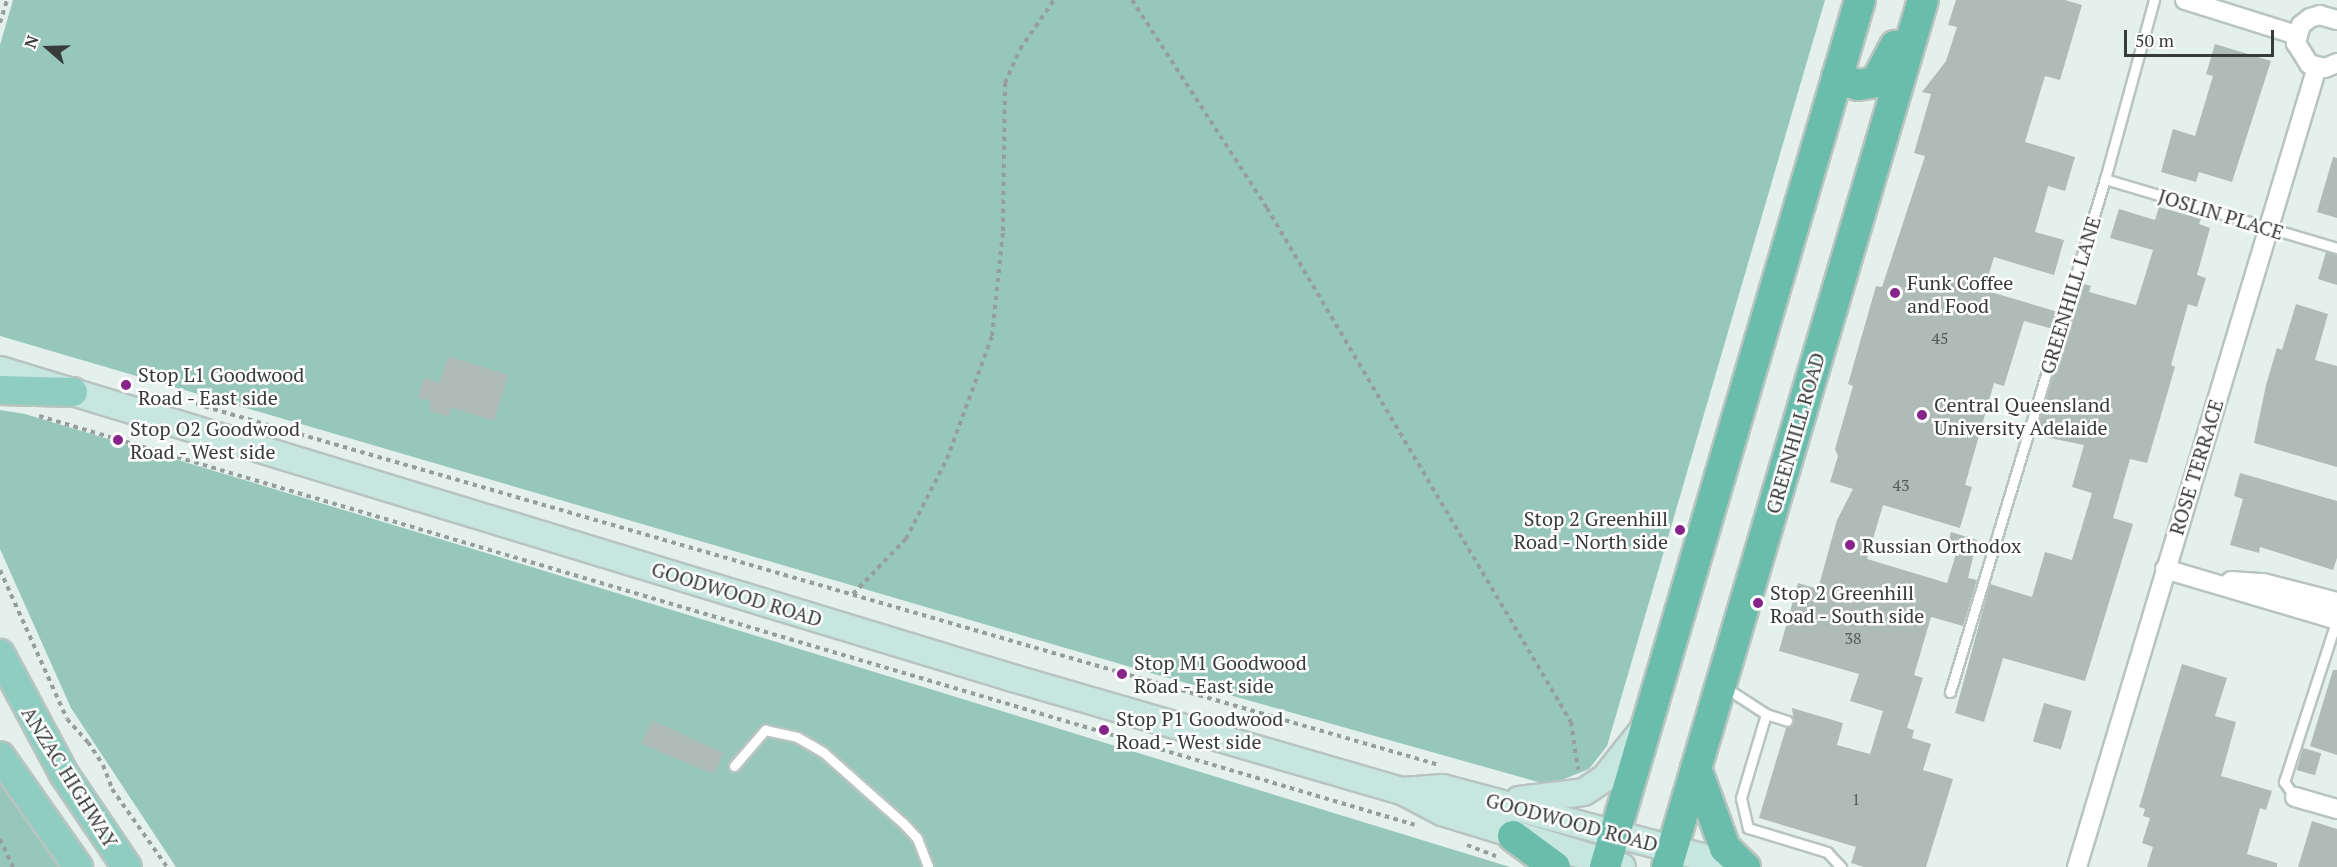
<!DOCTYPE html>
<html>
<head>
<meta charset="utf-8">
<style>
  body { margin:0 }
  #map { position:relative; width:2337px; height:867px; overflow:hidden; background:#e4f0ec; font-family:"PT Serif",serif }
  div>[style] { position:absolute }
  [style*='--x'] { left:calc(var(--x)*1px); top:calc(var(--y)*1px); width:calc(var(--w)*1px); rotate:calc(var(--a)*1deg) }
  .green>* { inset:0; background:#97c6ba }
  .building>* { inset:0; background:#afbbb7; transform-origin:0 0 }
  .path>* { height:4px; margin-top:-2px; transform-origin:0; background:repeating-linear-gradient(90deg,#969e9c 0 4.5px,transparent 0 9px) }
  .roads { filter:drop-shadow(2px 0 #b8c4c0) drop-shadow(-2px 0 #b8c4c0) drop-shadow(0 2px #b8c4c0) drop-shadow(0 -2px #b8c4c0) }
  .service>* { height:9px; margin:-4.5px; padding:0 4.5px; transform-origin:4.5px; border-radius:4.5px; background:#fff }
  .minor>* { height:18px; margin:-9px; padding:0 9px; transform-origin:9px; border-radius:9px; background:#fff }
  .secondary>* { height:26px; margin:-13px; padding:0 13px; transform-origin:13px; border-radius:13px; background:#c7e6e0 }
  .primary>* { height:28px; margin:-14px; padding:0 14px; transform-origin:14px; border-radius:14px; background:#8fcdc0 }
  .trunk>* { height:30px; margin:-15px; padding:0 15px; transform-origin:15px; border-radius:15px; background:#6abcab }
  .dots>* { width:16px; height:16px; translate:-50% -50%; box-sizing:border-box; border:3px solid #fff; border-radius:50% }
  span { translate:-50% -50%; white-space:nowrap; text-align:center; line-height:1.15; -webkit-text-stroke:5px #fff; paint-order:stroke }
  .number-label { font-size:16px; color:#555b59 }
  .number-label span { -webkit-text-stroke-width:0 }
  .street-label { font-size:20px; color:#373b3a }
  .poi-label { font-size:20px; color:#373b3a }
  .left { translate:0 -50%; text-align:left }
  .right { translate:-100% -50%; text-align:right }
  .north { position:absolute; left:18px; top:18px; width:60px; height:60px; -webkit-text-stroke:4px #fff; paint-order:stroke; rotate:290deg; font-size:16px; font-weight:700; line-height:24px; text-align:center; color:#373b3a }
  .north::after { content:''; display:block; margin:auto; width:21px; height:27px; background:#373b3a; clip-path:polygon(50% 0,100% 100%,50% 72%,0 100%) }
  .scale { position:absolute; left:2124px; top:30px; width:150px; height:27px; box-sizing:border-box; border:3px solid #373b3a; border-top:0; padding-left:8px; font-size:18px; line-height:21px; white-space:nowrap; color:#373b3a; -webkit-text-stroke:4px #fff; paint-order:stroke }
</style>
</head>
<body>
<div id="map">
  <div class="green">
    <i style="clip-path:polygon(13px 0,1825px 0,1607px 746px,1589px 769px,1549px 785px,1158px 675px,0 336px,0 45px)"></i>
    <i style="clip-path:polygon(0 410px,25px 414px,483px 552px,1510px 867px,176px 867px,71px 708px,0 549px)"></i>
    <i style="clip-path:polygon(0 779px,62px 867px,0 867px)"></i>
  </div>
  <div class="building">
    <i style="clip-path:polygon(1956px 0,2065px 0,2082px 5px,2060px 80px,2045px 76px,2025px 142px,2075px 157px,2065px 191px,2048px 186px,2035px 232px,2064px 240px,2054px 275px,1994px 257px,1984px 290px,2058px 312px,2053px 329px,2024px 321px,2004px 386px,1994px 383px,1965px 485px,1972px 487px,1960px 528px,1883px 505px,1867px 559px,1947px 583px,1957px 551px,1947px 548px,1951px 532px,1977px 540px,1968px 578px,1977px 580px,1963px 626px,1931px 617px,1914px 675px,1923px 678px,1907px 728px,1914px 730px,1912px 738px,1931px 744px,1923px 770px,1953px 779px,1926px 867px,1864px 867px,1851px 863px,1856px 847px,1759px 818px,1786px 728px,1794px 723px,1792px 708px,1843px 723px,1837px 745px,1870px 754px,1883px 711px,1850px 701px,1859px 674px,1779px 651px,1798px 583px,1818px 589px,1837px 520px,1853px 489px,1830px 482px,1838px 456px,1835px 449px,1853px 386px,1848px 384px,1876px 286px,1882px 287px,1925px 156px,1914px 153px,1931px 94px,1922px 92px,1946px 61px,1957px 27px,1948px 25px)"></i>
    <i style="clip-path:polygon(2215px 44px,2271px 61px,2232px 182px,2199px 172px,2196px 182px,2161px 172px,2173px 129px,2195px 136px,2213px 76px,2206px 74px)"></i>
    <i style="clip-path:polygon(2333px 157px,2337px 158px,2337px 218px,2317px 212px)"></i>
    <i style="clip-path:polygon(2159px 207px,2201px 219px,2199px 224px,2210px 228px,2197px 275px,2206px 278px,2197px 307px,2188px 304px,2171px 365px,2175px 367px,2147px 463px,2130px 459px,2113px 518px,2133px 524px,2085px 681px,2003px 658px,1984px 722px,1955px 713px,1990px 584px,2032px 597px,2045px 552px,2072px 560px,2092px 493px,2072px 487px,2084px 445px,2035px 435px,2081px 283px,2091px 286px,2089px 292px,2136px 305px,2153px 250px,2110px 238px,2119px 209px,2155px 220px)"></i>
    <i style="clip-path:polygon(2326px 252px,2337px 255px,2337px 285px,2318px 279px)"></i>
    <i style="clip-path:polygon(2296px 304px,2328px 314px,2315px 360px,2337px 366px,2337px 467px,2254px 443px,2266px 385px,2277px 348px,2282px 350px)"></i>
    <i style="clip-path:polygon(448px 356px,508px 375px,494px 421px,451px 408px,449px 417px,429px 411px,431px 401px,418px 398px,424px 378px,440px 383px)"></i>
    <i style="clip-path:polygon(2240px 473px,2337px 501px,2337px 558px,2333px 570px,2260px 547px,2259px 553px,2230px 545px,2243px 499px,2234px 496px)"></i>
    <i style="clip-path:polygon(2182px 664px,2227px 678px,2215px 716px,2236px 722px,2221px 776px,2272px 791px,2266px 810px,2260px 808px,2247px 854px,2277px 863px,2277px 867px,2147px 867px,2153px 847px,2142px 843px,2150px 818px,2143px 816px,2145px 809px,2139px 807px)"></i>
    <i style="clip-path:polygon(2333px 670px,2337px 670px,2337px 755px,2310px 746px)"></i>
    <i style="left:2044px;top:703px;width:29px;height:40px;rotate:16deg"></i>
    <i style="clip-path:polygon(652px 720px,723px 753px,714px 774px,641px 744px)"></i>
    <i style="left:2303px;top:748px;width:19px;height:23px;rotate:16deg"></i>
    <i style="clip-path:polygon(2312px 821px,2337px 829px,2337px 867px,2298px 867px)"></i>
  </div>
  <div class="path">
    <i style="--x:1132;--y:0;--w:248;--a:57"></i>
    <i style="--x:1267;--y:208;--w:597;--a:59.4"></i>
    <i style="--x:1571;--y:722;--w:48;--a:81.5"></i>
    <i style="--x:0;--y:23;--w:24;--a:-73"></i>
    <i style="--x:196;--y:404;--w:1294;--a:16.19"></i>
    <i style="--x:39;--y:416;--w:1435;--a:16.55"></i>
    <i style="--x:0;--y:570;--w:163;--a:65.8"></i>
    <i style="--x:67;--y:719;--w:31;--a:48"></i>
    <i style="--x:88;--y:742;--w:27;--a:57"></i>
    <i style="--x:103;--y:765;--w:26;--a:69"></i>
    <i style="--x:112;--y:789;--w:95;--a:54.8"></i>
    <i style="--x:853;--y:594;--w:76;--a:-46.1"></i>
    <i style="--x:906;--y:539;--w:90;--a:-62.9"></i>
    <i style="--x:947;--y:459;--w:131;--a:-69.9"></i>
    <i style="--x:992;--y:336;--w:106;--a:-84"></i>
    <i style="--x:1003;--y:231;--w:148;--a:-89.2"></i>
    <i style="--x:1005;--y:83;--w:37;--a:-66"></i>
    <i style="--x:1020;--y:49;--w:60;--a:-55.2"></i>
    <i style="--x:0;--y:839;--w:31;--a:65"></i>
    <i style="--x:1467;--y:845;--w:31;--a:21"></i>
  </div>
  <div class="roads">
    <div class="service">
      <i style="--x:2105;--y:179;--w:242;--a:16.6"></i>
      <i style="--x:1726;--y:688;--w:48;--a:33"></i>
      <i style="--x:1766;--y:714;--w:22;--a:18"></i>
      <i style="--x:1950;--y:692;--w:536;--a:-73.19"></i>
      <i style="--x:2105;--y:179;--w:186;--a:-74.7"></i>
      <i style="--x:1766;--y:714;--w:88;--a:106.6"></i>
      <i style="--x:1741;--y:798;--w:31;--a:77"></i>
      <i style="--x:1748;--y:828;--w:83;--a:16.9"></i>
      <i style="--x:1827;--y:852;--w:21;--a:47"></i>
      <i style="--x:734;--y:766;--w:48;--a:-49.3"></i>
      <i style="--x:765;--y:730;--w:33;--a:12"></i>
      <i style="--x:797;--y:737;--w:30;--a:30"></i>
      <i style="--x:823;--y:752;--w:107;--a:41.6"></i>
      <i style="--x:903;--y:823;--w:21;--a:47"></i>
      <i style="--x:917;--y:838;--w:31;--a:69"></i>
      <i style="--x:2295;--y:797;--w:19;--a:-126"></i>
      <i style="--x:2284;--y:782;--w:171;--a:-72"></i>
    </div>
    <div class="minor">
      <i style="--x:2185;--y:0;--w:117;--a:17.4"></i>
      <i style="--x:2337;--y:20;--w:18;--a:-164"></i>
      <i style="--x:2320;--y:15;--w:10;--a:163"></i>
      <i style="--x:2310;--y:18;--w:11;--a:142"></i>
      <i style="--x:2301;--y:25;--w:19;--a:106"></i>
      <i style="--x:2296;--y:43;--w:25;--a:58"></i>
      <i style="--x:2309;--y:64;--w:16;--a:14"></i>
      <i style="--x:2325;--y:68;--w:13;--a:-23"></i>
      <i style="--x:2165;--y:569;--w:179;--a:16.5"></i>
      <i style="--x:2231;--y:581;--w:32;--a:4"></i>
      <i style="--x:2263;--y:583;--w:76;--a:14.4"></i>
      <i style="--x:2295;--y:797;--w:44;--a:15.9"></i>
      <i style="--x:2077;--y:867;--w:835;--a:-73.3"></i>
    </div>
    <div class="secondary">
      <i style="--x:0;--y:370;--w:1062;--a:16.92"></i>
      <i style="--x:1016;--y:679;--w:402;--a:16.2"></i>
      <i style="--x:1402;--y:791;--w:45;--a:27.7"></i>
      <i style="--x:1442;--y:812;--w:188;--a:17"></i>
      <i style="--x:1403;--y:791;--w:40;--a:-4.3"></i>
      <i style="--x:1443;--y:788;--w:307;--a:14.9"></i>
      <i style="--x:1519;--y:800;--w:65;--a:-7"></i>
      <i style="--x:1584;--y:792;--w:25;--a:-34"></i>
      <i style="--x:1605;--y:778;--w:61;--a:-51.6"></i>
    </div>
    <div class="primary">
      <i style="--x:0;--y:390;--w:73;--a:1.6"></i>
      <i style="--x:0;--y:654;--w:136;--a:61.9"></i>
      <i style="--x:64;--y:774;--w:112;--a:55.9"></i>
      <i style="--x:0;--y:756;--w:136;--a:54.9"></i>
    </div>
    <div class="trunk">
      <i style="--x:1837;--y:77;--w:22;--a:21"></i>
      <i style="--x:1858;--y:85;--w:18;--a:-9"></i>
      <i style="--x:1876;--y:82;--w:41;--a:-62.2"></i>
      <i style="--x:1696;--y:768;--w:85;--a:70.1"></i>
      <i style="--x:1725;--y:848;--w:28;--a:44"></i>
      <i style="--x:1513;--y:836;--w:52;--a:36.4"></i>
      <i style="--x:1605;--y:867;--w:904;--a:-73.61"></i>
      <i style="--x:1667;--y:867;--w:904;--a:-73.55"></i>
    </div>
  </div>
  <div class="dots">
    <i style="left:1895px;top:293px;background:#88238b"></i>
    <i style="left:126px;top:385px;background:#88238b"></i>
    <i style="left:1922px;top:415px;background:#88238b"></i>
    <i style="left:118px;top:440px;background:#88238b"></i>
    <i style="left:1680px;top:530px;background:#88238b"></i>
    <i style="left:1850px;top:545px;background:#88238b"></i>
    <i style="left:1758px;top:603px;background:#88238b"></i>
    <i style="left:1122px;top:674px;background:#88238b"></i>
    <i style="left:1104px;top:730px;background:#88238b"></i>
  </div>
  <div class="number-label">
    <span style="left:1940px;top:338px">45</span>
    <span style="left:1901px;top:485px">43</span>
    <span style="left:1853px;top:638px">38</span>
    <span style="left:1856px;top:799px">1</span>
  </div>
  <div class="street-label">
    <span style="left:2221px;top:214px;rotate:17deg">JOSLIN PLACE</span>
    <span style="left:2070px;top:295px;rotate:-73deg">GREENHILL LANE</span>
    <span style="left:1795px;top:433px;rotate:-74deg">GREENHILL ROAD</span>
    <span style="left:2196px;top:467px;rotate:-73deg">ROSE TERRACE</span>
    <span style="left:737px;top:594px;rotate:17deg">GOODWOOD ROAD</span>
    <span style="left:70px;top:777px;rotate:58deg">ANZAC HIGHWAY</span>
    <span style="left:1572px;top:822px;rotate:15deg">GOODWOOD ROAD</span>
  </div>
  <div class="poi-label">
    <span class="left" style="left:1907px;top:294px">Funk Coffee<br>and Food</span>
    <span class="left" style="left:138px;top:386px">Stop L1 Goodwood<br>Road - East side</span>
    <span class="left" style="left:1934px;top:416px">Central Queensland<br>University Adelaide</span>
    <span class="left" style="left:130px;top:440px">Stop O2 Goodwood<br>Road - West side</span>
    <span class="right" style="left:1668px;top:530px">Stop 2 Greenhill<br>Road - North side</span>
    <span class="left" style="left:1862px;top:545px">Russian Orthodox</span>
    <span class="left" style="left:1770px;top:604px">Stop 2 Greenhill<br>Road - South side</span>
    <span class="left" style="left:1134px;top:674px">Stop M1 Goodwood<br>Road - East side</span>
    <span class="left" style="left:1116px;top:730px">Stop P1 Goodwood<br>Road - West side</span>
  </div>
  <div class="north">N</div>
  <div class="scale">50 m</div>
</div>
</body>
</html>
